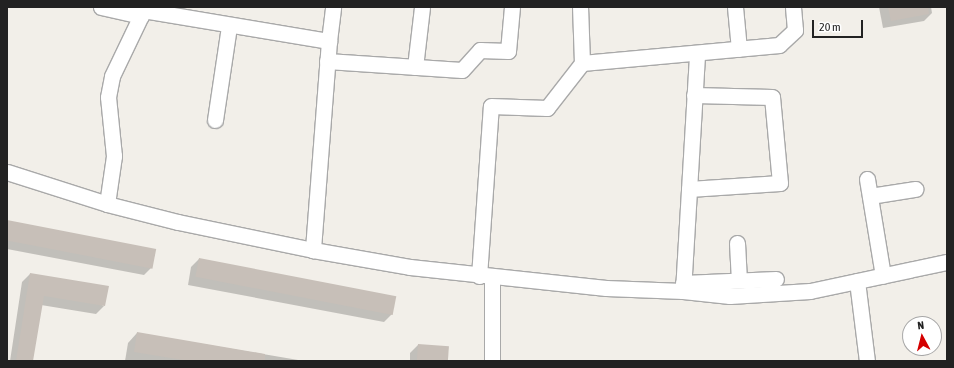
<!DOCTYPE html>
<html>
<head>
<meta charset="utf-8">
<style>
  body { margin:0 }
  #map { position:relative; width:954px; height:368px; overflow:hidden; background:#f2efe9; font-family:"Asap Condensed",sans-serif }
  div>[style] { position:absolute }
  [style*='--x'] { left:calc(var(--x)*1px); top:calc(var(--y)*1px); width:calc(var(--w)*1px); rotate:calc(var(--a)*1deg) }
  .shadow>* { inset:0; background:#0003 }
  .building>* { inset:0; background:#c7bfb8; transform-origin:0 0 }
  .roads { filter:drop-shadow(1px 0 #a9a9a9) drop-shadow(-1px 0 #a9a9a9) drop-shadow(0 1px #a9a9a9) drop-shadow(0 -1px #a9a9a9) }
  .minor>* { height:15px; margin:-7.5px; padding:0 7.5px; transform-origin:7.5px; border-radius:7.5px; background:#fff }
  span { translate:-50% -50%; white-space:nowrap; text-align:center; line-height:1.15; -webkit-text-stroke:3.5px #fff; paint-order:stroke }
  .frame { position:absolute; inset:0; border:8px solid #222; pointer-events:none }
  .north { position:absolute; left:902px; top:316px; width:40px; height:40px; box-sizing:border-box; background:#fff; border:1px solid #a7a7a7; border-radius:50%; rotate:353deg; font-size:11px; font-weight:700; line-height:16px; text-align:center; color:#222 }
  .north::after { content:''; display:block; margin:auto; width:14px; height:18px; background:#d40000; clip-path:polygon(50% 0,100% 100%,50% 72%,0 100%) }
  .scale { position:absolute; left:812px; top:20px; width:51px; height:18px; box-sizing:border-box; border:2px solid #222; border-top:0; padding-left:5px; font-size:12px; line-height:14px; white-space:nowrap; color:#222; -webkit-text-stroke:3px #fff; paint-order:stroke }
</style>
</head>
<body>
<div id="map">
  <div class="shadow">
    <i style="clip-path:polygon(879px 7px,931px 7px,932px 13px,924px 21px,883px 28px)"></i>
    <i style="clip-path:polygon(7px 223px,152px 267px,144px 275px,7px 249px)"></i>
    <i style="clip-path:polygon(199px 259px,392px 314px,384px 322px,188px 285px,191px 267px)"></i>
    <i style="clip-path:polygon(30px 274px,104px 306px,96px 314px,41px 305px,32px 361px,10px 361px,22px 282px)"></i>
    <i style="clip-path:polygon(137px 333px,304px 361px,125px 361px,128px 343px)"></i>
    <i style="clip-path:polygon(418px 345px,447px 361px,410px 361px,410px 353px)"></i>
  </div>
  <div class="building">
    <i style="clip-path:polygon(888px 7px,928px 7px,929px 14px,891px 21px)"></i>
    <i style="left:7px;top:220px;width:152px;height:20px;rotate:11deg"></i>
    <i style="left:199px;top:258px;width:201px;height:19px;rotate:11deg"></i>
    <i style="clip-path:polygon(30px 273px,109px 286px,105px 306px,44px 296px,33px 361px,16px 361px)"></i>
    <i style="clip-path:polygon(137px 332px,265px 354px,265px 361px,189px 361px,134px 352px)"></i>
    <i style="left:418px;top:344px;width:31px;height:17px;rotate:4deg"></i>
  </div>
  <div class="roads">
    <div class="minor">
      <i style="--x:101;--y:7;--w:41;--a:12.7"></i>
      <i style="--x:735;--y:7;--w:42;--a:84.6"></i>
      <i style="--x:143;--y:10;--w:189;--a:9.5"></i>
      <i style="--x:329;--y:41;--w:210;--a:94.4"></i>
      <i style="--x:329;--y:41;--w:34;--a:-83"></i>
      <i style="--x:327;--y:61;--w:135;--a:3.8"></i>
      <i style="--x:462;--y:70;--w:27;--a:-48"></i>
      <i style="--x:480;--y:50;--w:28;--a:2"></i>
      <i style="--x:508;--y:51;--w:44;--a:-84.8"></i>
      <i style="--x:582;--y:63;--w:198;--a:-5.2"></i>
      <i style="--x:779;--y:45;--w:22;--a:-43"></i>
      <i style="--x:795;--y:30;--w:23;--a:-95"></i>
      <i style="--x:415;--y:67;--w:60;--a:-83.3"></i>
      <i style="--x:215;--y:120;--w:95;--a:-81.5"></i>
      <i style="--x:7;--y:172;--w:105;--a:17.7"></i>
      <i style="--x:107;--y:204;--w:73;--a:14.2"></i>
      <i style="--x:178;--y:222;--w:138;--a:11.7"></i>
      <i style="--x:313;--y:250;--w:98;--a:9.9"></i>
      <i style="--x:410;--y:267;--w:197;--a:6.1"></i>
      <i style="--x:606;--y:288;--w:77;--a:2.2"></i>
      <i style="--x:683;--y:291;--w:47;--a:6.1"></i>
      <i style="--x:730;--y:296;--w:80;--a:-3.6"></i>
      <i style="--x:810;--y:291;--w:140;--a:-12"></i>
      <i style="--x:867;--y:179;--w:98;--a:80.6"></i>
      <i style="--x:689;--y:189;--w:91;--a:-3.8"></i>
      <i style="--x:780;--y:183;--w:86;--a:-95.3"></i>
      <i style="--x:772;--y:97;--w:78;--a:-178.5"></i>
      <i style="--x:870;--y:196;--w:46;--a:-8.8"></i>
      <i style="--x:107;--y:204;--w:49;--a:-81.7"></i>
      <i style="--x:114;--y:156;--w:59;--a:-95.8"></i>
      <i style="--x:108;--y:97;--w:21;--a:-79"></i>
      <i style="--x:112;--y:76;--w:76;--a:-64.4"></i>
      <i style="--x:737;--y:243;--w:37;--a:87"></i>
      <i style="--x:479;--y:276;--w:170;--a:-86"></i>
      <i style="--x:491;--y:106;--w:56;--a:2"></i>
      <i style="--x:547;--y:108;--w:57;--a:-52.1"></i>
      <i style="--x:582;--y:63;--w:56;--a:-92"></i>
      <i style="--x:492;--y:277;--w:84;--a:90"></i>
      <i style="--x:857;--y:281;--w:81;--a:82.9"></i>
      <i style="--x:683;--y:283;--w:93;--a:-2.5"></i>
      <i style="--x:683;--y:291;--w:238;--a:-86.6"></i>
    </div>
  </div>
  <div class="frame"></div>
  <div class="north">N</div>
  <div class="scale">20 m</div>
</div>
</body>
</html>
